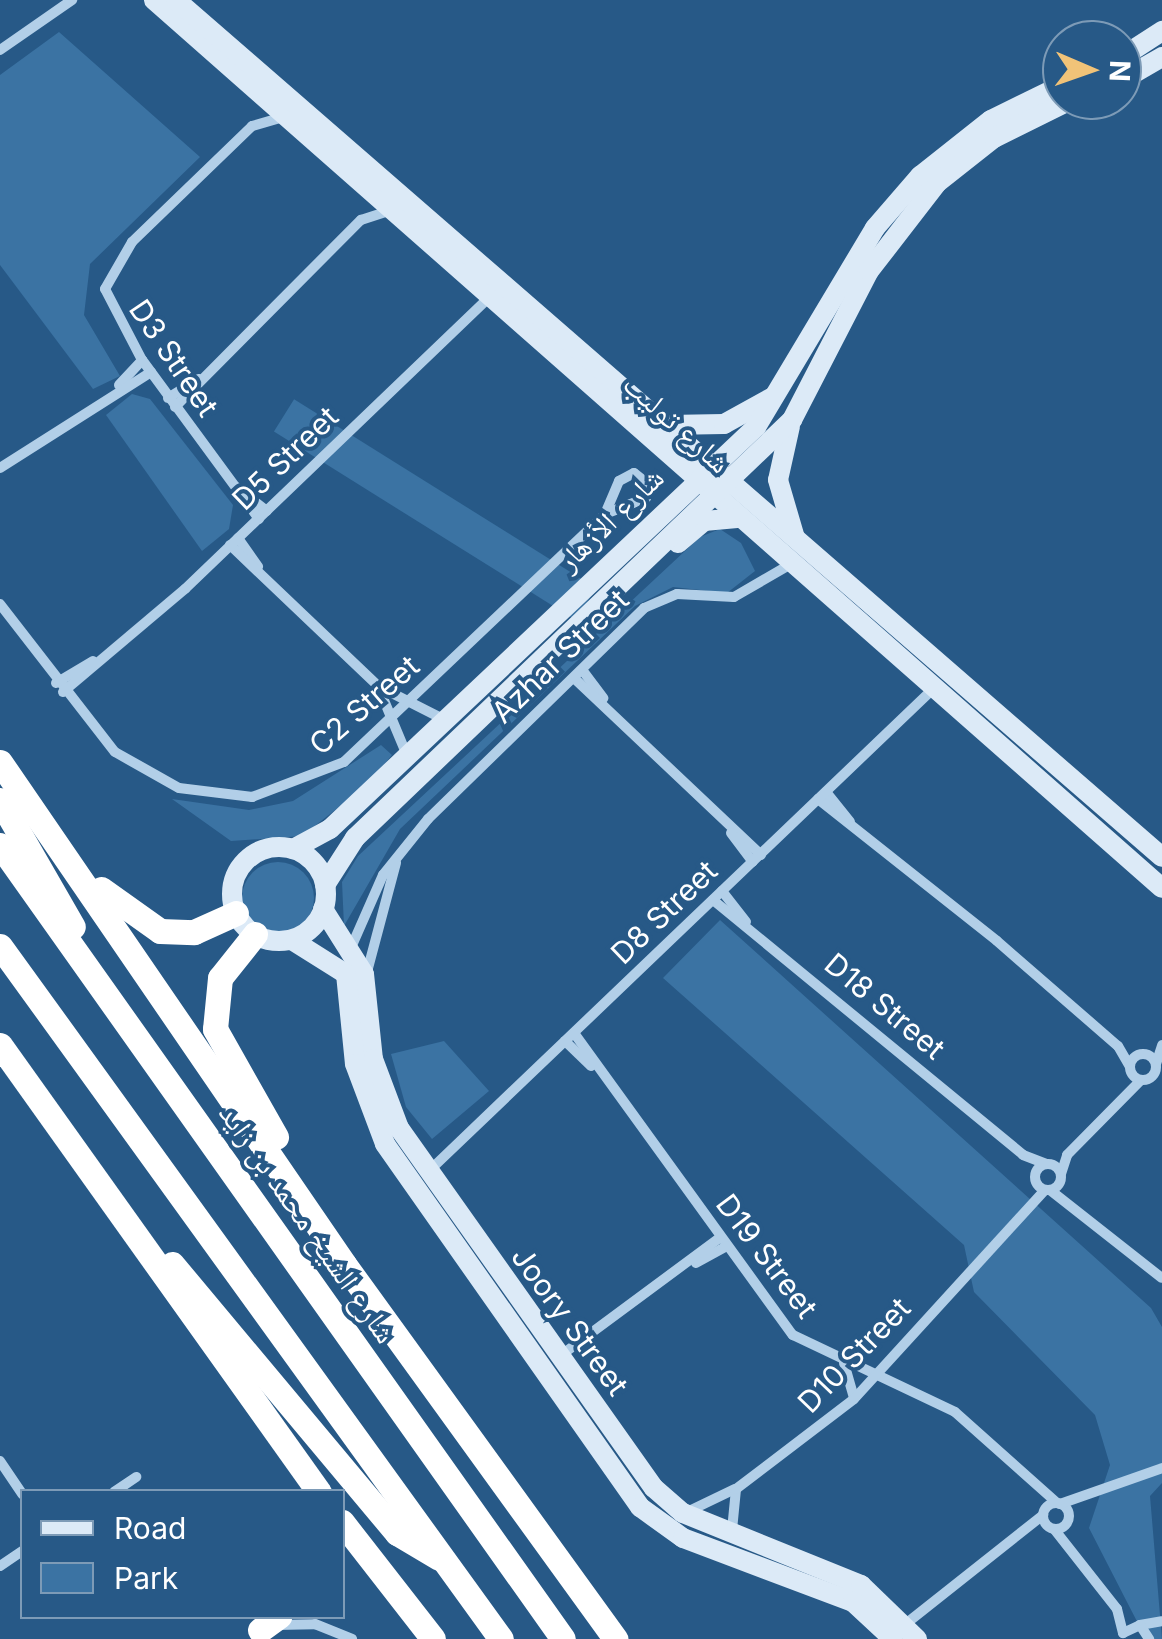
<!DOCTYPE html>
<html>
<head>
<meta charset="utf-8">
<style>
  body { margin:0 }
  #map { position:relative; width:1162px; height:1639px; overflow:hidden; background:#275987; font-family:Inter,"Noto Naskh Arabic",sans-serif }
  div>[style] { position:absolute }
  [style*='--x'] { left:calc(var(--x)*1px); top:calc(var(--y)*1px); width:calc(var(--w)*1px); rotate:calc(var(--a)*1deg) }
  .green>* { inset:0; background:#3b73a3; transform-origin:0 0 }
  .round { border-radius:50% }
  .street>* { height:10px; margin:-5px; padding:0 5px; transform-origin:5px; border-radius:5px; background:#b2cfe8 }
  .street>.ring { margin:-5px; padding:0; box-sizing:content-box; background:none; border:10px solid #b2cfe8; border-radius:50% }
  .secondary>* { height:20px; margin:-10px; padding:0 10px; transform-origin:10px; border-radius:10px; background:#dceaf7 }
  .secondary>.ring { margin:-10px; padding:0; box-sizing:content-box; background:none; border:20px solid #dceaf7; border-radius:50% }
  .highway>* { height:25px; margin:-12.5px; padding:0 12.5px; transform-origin:12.5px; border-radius:12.5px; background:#fff }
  span { translate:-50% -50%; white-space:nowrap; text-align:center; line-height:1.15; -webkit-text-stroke:8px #275987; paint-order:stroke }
  .street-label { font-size:30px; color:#fff }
  .legend { position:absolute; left:20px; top:1489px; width:325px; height:130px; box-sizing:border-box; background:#275987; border:2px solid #7d9bb7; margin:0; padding:12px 18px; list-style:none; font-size:30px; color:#fff }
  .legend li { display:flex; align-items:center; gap:20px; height:50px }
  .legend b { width:50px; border:2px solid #7d9bb7 }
  .north { position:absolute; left:1042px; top:20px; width:100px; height:100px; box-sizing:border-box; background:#275987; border:2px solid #7d9bb7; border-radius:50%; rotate:92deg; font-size:28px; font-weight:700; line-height:40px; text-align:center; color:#fff }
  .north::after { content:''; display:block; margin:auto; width:35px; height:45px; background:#f1c378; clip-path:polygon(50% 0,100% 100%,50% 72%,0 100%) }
</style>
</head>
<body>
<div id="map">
  <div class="green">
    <i style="clip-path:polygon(59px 32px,200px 157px,90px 264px,84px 315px,120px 376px,93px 389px,0 265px,0 75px)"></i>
    <i style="clip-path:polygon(132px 394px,150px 399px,233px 505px,229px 529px,202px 551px,106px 415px)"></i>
    <i style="clip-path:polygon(720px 529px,741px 543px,755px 571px,727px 593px,673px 587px,635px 606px,400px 829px,344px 926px,342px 882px,358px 856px,700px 537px)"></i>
    <i style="left:596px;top:588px;width:38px;height:356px;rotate:122deg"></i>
    <i style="clip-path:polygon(381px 745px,392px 755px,367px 785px,302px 836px,231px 841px,172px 799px,249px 810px,293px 801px)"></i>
    <i class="round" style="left:242px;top:862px;width:72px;height:72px"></i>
    <i style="clip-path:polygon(720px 920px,1151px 1308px,1162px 1327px,1162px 1483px,1150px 1496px,1162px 1639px,1146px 1639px,1089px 1528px,1110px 1465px,1095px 1415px,974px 1292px,964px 1245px,663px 978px)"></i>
    <i style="clip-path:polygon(444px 1041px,489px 1091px,432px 1139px,406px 1107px,391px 1054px)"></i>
  </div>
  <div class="street">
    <i style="--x:0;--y:50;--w:88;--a:-34.8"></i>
    <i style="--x:119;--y:385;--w:34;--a:-47"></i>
    <i style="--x:168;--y:398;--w:36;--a:-32"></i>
    <i style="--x:175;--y:407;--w:264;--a:-45.2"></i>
    <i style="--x:361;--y:220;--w:29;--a:-18"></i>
    <i style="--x:0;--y:468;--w:179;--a:-32.4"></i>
    <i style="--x:634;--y:473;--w:18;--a:38"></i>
    <i style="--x:648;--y:484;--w:14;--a:98"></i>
    <i style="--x:646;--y:498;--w:44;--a:158.7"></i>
    <i style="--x:605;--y:514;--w:36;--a:-67"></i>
    <i style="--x:619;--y:481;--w:17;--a:-28"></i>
    <i style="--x:236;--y:487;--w:39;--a:38"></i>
    <i style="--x:259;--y:519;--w:197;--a:-126.3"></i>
    <i style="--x:142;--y:360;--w:80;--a:-117.5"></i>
    <i style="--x:105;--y:289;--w:54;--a:-60.1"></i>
    <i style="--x:132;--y:242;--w:167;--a:-44"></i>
    <i style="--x:252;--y:126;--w:32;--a:-16"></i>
    <i style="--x:238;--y:538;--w:35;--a:55"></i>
    <i style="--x:230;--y:545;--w:204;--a:43.6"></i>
    <i style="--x:378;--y:686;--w:73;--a:26.9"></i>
    <i style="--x:0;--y:604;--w:187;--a:52.2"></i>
    <i style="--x:115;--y:752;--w:73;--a:29.4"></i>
    <i style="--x:179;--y:788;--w:74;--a:7"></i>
    <i style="--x:252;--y:797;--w:98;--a:-20.8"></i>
    <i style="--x:344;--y:762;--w:360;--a:-43.5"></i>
    <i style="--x:583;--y:671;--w:34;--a:53"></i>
    <i style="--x:575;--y:679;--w:256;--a:43.4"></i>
    <i style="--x:56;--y:683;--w:43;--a:-30.7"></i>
    <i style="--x:378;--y:686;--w:73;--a:67.3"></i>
    <i style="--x:63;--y:692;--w:160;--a:-40.2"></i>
    <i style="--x:185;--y:589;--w:425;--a:-43.8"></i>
    <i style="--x:826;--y:792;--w:38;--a:51"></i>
    <i style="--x:818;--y:799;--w:228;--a:38.4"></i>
    <i style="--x:997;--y:941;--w:160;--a:41"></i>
    <i style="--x:1118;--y:1046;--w:24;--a:60"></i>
    <i style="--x:731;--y:833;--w:36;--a:53"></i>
    <i style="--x:722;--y:891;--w:39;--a:52"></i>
    <i style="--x:713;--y:900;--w:401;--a:39.4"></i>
    <i style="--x:1023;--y:1155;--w:25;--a:21"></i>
    <i style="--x:350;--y:950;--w:82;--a:-66.3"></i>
    <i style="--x:383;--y:875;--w:72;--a:-51.2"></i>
    <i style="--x:428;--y:819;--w:302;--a:-44.3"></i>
    <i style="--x:644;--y:608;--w:36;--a:-23"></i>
    <i style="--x:677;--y:594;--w:57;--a:3"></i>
    <i style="--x:734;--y:597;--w:66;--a:-30.1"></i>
    <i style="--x:367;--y:972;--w:113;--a:-75.1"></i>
    <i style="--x:574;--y:1033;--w:373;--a:54.1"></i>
    <i style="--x:793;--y:1335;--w:179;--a:25.4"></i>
    <i style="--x:955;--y:1412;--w:137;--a:41.7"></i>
    <i style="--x:565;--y:1041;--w:36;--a:44"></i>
    <i class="ring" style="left:1130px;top:1054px;width:16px;height:16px"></i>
    <i style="--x:1156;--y:1064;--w:20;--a:-72"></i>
    <i class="ring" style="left:1035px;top:1164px;width:16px;height:16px"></i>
    <i style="--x:429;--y:1171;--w:699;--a:-43.72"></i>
    <i style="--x:1061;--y:1174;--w:20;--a:-72"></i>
    <i style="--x:1067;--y:1155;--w:104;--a:-45.4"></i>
    <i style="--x:1050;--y:1190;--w:142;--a:38.2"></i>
    <i style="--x:696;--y:1263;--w:35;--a:-29"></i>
    <i style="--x:560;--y:1356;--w:200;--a:-36.5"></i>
    <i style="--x:844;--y:1363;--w:36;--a:74"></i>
    <i style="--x:0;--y:1461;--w:40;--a:56"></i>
    <i style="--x:114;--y:1492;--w:27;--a:-34"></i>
    <i class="ring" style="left:1043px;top:1503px;width:16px;height:16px"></i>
    <i style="--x:1060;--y:1504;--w:108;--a:-19.4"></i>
    <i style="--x:687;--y:1512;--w:53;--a:-25.6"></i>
    <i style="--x:1054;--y:1529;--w:102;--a:51.8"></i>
    <i style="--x:1117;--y:1609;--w:25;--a:76"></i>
    <i style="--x:732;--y:1530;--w:41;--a:-84.4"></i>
    <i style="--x:736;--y:1489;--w:148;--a:-37.3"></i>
    <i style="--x:854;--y:1399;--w:283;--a:-47.6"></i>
    <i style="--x:0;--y:1566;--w:27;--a:-34"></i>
    <i style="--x:276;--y:1625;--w:39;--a:-1"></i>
    <i style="--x:315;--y:1624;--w:40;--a:22"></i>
    <i style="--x:1140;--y:1625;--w:22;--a:-10"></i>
    <i style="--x:903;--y:1626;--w:179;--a:-38.4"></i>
    <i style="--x:1123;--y:1633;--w:19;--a:-25"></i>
    <i style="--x:1140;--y:1625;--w:17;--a:57"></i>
  </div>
  <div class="secondary">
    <i style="--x:154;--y:0;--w:1343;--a:41.38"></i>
    <i style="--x:176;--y:0;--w:1306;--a:41"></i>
    <i style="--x:1122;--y:57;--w:48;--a:-33"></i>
    <i style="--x:1122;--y:80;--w:46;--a:-29.9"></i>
    <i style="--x:668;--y:425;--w:56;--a:-1"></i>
    <i style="--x:724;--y:424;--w:56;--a:-28.9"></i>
    <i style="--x:790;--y:426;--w:55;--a:102.5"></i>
    <i style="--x:778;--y:480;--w:60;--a:73.7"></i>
    <i style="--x:678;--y:543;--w:34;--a:-40"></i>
    <i style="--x:704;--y:521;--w:33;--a:-5"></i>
    <i class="ring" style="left:232px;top:847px;width:74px;height:74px"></i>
    <i style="--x:293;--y:849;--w:42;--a:-28.4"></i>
    <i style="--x:330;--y:829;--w:586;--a:-43.34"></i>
    <i style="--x:756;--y:427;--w:232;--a:-59.1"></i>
    <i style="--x:875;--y:228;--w:69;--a:-49.1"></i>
    <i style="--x:920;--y:176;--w:90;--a:-38.3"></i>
    <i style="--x:991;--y:120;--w:79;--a:-26.2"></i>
    <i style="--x:325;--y:885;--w:56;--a:-57.4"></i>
    <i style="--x:355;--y:838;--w:605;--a:-43.73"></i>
    <i style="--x:792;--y:420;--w:168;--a:-62.7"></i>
    <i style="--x:869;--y:271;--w:111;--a:-52.3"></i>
    <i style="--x:937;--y:183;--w:73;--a:-38.3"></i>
    <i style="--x:994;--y:138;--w:86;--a:-26.3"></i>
    <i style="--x:323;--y:909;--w:77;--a:57.8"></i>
    <i style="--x:364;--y:974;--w:85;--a:84"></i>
    <i style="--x:373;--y:1059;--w:74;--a:69.4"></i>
    <i style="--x:399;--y:1128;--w:441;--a:54.7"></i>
    <i style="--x:654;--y:1488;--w:38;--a:41"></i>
    <i style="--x:683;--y:1513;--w:192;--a:22"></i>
    <i style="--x:861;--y:1585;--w:78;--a:44"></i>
    <i style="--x:292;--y:940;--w:64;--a:32.2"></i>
    <i style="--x:346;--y:974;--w:90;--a:84.3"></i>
    <i style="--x:355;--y:1064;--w:85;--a:69.4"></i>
    <i style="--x:385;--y:1144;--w:444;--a:54.9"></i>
    <i style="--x:640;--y:1507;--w:53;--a:35.8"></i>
    <i style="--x:683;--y:1538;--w:182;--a:20.6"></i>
    <i style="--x:853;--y:1602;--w:54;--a:42.8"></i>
  </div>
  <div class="highway">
    <i style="--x:0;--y:762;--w:609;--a:55.58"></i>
    <i style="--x:344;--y:1264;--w:463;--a:54.1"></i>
    <i style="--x:0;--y:800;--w:146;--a:60.1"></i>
    <i style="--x:0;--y:845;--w:973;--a:54.66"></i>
    <i style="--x:101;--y:889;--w:72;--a:35.4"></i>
    <i style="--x:160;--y:931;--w:34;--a:2"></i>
    <i style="--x:194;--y:932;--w:46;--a:-24.3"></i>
    <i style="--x:255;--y:934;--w:56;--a:128.5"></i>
    <i style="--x:220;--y:978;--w:51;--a:95.6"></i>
    <i style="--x:215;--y:1029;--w:124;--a:60.5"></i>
    <i style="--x:0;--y:946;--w:855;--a:54.14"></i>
    <i style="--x:0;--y:1045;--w:549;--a:54.49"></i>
    <i style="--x:172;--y:1264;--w:351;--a:50.1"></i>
    <i style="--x:397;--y:1533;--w:49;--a:30.8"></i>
    <i style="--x:342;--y:1522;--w:148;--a:52.1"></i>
    <i style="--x:260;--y:1630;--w:24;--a:-36"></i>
  </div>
  <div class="street-label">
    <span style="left:174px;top:358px;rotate:56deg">D3 Street</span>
    <span style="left:677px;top:423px;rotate:42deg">شارع توليب</span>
    <span style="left:285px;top:458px;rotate:-44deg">D5 Street</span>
    <span style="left:610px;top:519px;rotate:-44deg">شارع الأزهار</span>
    <span style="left:560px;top:656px;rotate:-44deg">Azhar Street</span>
    <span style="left:364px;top:705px;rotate:-41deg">C2 Street</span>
    <span style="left:664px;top:912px;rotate:-44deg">D8 Street</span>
    <span style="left:885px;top:1006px;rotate:40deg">D18 Street</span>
    <span style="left:308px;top:1223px;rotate:55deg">شارع الشيخ محمد بن زايد</span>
    <span style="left:767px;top:1256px;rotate:53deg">D19 Street</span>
    <span style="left:570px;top:1321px;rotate:54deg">Joory Street</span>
    <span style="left:854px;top:1355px;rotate:-46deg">D10 Street</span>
  </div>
  <ul class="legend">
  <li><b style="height:12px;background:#dceaf7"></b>Road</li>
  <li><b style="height:28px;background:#3b73a3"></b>Park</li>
  </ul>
  <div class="north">N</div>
</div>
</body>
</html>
